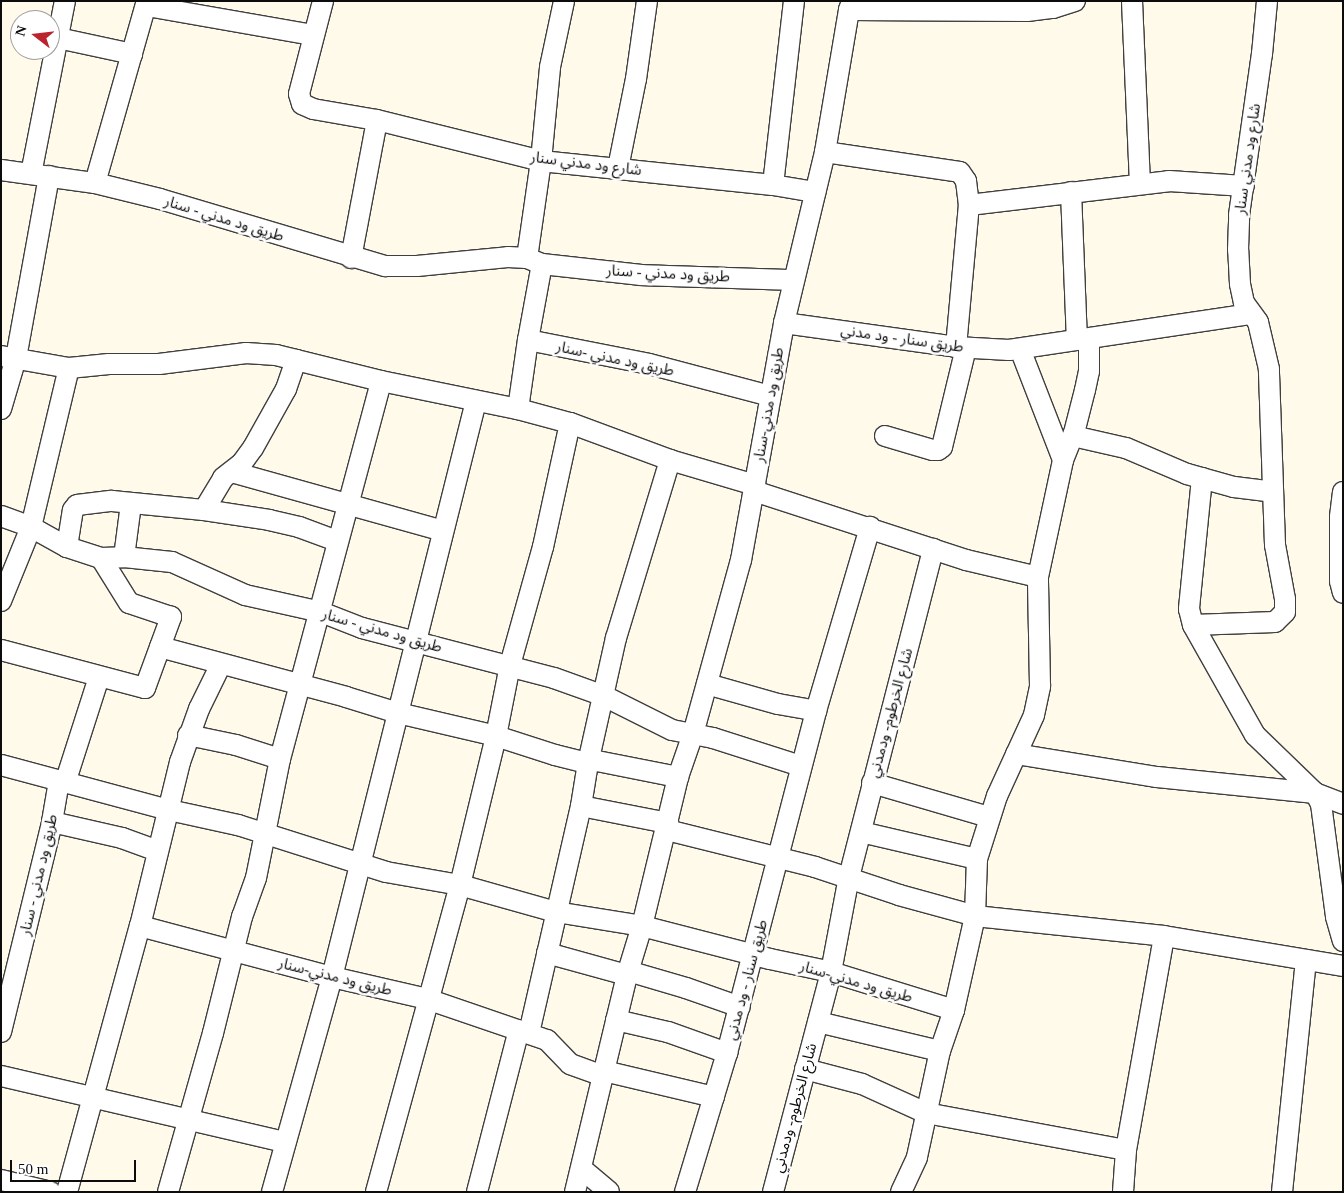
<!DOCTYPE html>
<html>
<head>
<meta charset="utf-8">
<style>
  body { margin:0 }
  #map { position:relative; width:1344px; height:1193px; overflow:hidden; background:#fffaea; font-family:"Times New Roman","Noto Sans Arabic",serif }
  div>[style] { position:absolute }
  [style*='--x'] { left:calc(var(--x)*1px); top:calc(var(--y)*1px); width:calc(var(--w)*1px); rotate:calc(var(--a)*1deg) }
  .roads { filter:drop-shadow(1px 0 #3f3f3f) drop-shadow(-1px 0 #3f3f3f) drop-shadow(0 1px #3f3f3f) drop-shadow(0 -1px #3f3f3f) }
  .street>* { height:20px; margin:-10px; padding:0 10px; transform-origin:10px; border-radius:10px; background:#fff }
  span { translate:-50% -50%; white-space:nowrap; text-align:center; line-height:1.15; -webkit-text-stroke:5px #fff; paint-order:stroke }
  .street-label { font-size:15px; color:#0c0c0c }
  .frame { position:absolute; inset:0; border:2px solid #0c0c0c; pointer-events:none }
  .north { position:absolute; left:10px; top:10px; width:50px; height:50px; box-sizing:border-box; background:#fff; border:1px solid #9e9e9e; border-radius:50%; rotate:286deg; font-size:14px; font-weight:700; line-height:20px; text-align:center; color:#0c0c0c }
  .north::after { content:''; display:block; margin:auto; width:18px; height:22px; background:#bb242f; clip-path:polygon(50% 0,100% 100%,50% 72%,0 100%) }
  .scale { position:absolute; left:10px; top:1160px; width:126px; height:22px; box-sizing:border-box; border:2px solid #0c0c0c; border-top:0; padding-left:6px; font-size:15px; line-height:18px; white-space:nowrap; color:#0c0c0c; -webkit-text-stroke:4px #fff; paint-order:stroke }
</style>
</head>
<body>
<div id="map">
  <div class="roads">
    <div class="street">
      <i style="--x:323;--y:1;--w:96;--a:104.5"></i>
      <i style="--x:299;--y:94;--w:10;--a:73"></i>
      <i style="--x:302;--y:104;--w:12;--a:24"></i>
      <i style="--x:313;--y:109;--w:65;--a:9.8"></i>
      <i style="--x:377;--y:120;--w:169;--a:14"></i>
      <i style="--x:541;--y:161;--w:233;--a:5.9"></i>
      <i style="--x:773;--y:185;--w:43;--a:9.5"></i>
      <i style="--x:1132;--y:1;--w:183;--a:87.5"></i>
      <i style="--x:147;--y:6;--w:169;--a:9.9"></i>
      <i style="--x:849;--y:10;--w:178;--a:0.3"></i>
      <i style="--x:1027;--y:11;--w:26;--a:-7"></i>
      <i style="--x:1053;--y:8;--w:23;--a:-18"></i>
      <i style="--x:58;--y:38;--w:76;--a:12.2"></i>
      <i style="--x:825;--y:152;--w:136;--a:8.4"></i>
      <i style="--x:960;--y:172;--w:11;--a:56"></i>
      <i style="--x:966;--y:181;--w:24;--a:83"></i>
      <i style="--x:618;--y:168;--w:91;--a:-78.6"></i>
      <i style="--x:636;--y:79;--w:79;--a:-82"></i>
      <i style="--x:1;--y:170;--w:95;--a:7.9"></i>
      <i style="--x:95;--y:183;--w:67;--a:13.8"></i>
      <i style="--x:160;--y:199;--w:235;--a:16.6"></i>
      <i style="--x:385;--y:266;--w:32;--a:0"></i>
      <i style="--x:417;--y:266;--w:91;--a:-5.6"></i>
      <i style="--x:508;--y:257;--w:19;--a:3"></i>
      <i style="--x:527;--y:258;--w:16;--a:22"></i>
      <i style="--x:542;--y:264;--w:100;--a:6.3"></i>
      <i style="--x:641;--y:275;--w:152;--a:1.9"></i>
      <i style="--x:31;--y:174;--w:176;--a:-78.9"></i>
      <i style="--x:95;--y:183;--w:189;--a:-74.1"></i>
      <i style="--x:773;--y:185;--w:185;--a:-83.5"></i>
      <i style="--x:1071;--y:192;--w:148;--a:87.7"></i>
      <i style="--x:351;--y:258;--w:140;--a:-79.3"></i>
      <i style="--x:527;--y:258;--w:98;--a:-81.8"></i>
      <i style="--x:541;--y:161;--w:94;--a:-84.5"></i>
      <i style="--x:550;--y:67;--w:67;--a:-78"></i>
      <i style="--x:784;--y:323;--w:174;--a:7.9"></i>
      <i style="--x:956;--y:347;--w:53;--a:3.2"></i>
      <i style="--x:1009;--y:350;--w:245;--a:-8.5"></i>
      <i style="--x:528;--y:340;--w:77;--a:-79.6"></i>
      <i style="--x:956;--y:347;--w:143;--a:-84.8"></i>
      <i style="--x:969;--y:205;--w:201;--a:-6.8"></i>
      <i style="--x:1169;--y:181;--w:75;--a:3.8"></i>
      <i style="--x:1020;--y:349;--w:119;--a:68.8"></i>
      <i style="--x:1;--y:356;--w:69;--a:10"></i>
      <i style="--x:69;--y:368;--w:40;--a:-5.7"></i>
      <i style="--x:109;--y:364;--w:50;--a:0"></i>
      <i style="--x:159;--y:364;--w:88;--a:-7.2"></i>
      <i style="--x:246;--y:353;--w:30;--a:4"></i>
      <i style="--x:276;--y:355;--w:108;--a:13.9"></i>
      <i style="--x:381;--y:381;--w:140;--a:11.6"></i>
      <i style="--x:518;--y:409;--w:54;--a:15.1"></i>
      <i style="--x:570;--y:423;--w:107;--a:20.3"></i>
      <i style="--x:670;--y:460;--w:89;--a:16.4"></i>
      <i style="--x:1;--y:409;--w:53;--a:-73.6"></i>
      <i style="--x:16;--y:358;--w:185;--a:-79.7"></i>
      <i style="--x:518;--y:409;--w:70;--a:-81.8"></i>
      <i style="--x:528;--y:340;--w:123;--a:11.2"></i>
      <i style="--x:649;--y:364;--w:125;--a:14.8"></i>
      <i style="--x:885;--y:436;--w:50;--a:16.3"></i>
      <i style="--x:933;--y:450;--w:5;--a:0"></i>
      <i style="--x:938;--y:450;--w:5;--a:-37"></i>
      <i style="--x:942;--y:447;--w:102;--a:-76.4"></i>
      <i style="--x:1073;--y:436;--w:54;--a:12.8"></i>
      <i style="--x:1126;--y:448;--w:66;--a:23.1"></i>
      <i style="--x:1187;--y:474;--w:49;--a:15.5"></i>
      <i style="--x:1234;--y:487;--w:39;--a:7"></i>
      <i style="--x:232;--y:472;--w:219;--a:15.6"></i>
      <i style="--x:1202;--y:478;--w:132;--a:95.7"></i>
      <i style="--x:1189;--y:609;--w:16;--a:76"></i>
      <i style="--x:1193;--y:625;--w:126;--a:60.6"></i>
      <i style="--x:1255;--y:735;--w:83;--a:44"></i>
      <i style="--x:1315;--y:793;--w:13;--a:61"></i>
      <i style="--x:1321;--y:804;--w:114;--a:82.4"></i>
      <i style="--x:1336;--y:917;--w:25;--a:74"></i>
      <i style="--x:754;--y:491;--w:223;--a:18"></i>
      <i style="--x:966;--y:560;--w:74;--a:13.3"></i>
      <i style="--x:1343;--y:492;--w:25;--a:97"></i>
      <i style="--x:1340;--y:517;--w:64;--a:90"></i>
      <i style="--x:1340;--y:581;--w:12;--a:76"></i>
      <i style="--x:204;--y:510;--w:37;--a:-59"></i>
      <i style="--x:223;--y:478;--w:24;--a:-38"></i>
      <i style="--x:242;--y:463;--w:19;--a:-54"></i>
      <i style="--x:253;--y:448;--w:68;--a:-60.8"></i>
      <i style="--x:286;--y:389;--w:31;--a:-71"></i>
      <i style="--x:1;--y:516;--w:32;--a:20"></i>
      <i style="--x:31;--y:527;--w:41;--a:29.1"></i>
      <i style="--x:67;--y:547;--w:36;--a:18"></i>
      <i style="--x:101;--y:558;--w:23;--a:-2"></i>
      <i style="--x:124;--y:557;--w:48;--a:5.9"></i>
      <i style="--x:172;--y:562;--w:80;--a:24.3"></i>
      <i style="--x:245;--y:595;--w:78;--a:12.6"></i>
      <i style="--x:321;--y:612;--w:44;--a:21.3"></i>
      <i style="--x:362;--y:628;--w:198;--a:14.6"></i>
      <i style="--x:554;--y:678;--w:53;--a:19.8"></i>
      <i style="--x:604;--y:696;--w:76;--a:26.6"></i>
      <i style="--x:672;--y:730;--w:42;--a:11"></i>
      <i style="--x:713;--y:738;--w:92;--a:17.7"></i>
      <i style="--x:67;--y:547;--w:37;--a:-81"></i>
      <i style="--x:73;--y:510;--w:6;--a:-51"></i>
      <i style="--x:77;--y:505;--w:35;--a:-7"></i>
      <i style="--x:112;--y:501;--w:92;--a:5.6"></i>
      <i style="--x:204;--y:510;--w:66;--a:8.7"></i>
      <i style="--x:269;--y:520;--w:31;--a:13"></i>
      <i style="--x:299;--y:527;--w:40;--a:20.2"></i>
      <i style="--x:124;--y:557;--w:53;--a:-82.5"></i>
      <i style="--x:1;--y:601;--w:80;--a:-67.9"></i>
      <i style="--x:31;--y:527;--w:163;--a:-76.6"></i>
      <i style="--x:1193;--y:625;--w:82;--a:-2.1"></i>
      <i style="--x:1275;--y:622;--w:14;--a:-45"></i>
      <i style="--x:1285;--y:612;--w:13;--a:-90"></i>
      <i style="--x:1285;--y:599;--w:55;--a:-100.5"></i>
      <i style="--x:1275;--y:545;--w:176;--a:-92"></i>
      <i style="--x:1269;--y:369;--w:48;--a:-103.2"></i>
      <i style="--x:1258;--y:322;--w:24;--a:-126"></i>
      <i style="--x:1244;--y:303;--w:19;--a:-102"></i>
      <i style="--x:1240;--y:284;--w:34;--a:-93"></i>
      <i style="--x:1238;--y:250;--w:35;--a:-88"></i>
      <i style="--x:1239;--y:215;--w:163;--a:-81.9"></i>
      <i style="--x:1262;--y:54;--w:53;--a:-84.6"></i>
      <i style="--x:160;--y:647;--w:193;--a:15"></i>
      <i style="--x:346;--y:697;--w:54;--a:17.1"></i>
      <i style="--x:398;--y:713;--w:101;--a:13.2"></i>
      <i style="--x:496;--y:736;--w:62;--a:17.9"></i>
      <i style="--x:555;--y:755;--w:34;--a:14"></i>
      <i style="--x:588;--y:763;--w:9;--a:-13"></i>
      <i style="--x:597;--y:761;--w:83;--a:11.2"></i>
      <i style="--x:1;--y:650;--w:149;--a:14.8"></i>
      <i style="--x:145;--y:688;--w:76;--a:-69.9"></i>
      <i style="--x:171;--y:617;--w:44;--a:-161.6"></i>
      <i style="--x:129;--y:603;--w:53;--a:-121.9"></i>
      <i style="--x:707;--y:684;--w:74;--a:15.7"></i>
      <i style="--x:778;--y:704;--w:39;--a:10"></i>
      <i style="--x:188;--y:735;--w:49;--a:11.8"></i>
      <i style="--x:236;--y:745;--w:46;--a:17.7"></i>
      <i style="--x:1016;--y:754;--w:143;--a:9.3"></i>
      <i style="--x:1157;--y:777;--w:159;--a:5.8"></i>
      <i style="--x:1315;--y:793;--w:30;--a:21"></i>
      <i style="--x:1;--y:765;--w:174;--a:15"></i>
      <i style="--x:169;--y:810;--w:71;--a:12.3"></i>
      <i style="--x:238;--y:825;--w:155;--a:17.6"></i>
      <i style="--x:386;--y:872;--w:75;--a:10"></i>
      <i style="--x:460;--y:885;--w:100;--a:15.7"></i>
      <i style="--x:556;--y:912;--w:87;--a:9.2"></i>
      <i style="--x:642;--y:926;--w:132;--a:14.5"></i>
      <i style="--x:770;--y:959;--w:62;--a:12"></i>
      <i style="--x:831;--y:972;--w:129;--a:17.2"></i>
      <i style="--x:65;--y:783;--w:111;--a:-72.2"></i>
      <i style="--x:872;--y:783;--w:122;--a:16.2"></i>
      <i style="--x:581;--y:806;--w:89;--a:11.1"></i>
      <i style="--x:52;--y:822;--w:72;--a:12.9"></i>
      <i style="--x:122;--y:838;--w:38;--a:20"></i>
      <i style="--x:667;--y:830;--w:153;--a:14"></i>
      <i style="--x:815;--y:867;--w:89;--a:18.4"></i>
      <i style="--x:899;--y:895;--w:79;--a:15.4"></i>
      <i style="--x:975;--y:916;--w:190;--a:6"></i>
      <i style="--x:1164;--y:936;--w:181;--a:9.5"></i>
      <i style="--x:861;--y:832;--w:119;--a:13.1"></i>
      <i style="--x:140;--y:926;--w:199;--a:14.9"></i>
      <i style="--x:332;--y:977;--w:98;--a:13"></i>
      <i style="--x:427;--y:999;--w:127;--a:18.9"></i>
      <i style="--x:547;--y:1040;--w:33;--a:46"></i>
      <i style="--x:570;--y:1064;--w:35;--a:20"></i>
      <i style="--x:547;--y:953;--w:83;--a:15.4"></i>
      <i style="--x:628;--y:971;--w:60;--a:16.3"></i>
      <i style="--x:686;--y:988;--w:57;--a:19.4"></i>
      <i style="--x:616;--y:1020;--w:53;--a:13"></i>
      <i style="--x:668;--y:1032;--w:63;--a:19.6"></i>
      <i style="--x:818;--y:1022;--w:125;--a:13.4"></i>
      <i style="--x:1;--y:1032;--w:216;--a:-76.3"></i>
      <i style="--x:52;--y:822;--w:42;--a:-80.3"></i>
      <i style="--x:529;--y:1033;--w:233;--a:-77.1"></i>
      <i style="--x:581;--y:806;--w:44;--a:-80.8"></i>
      <i style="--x:588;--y:763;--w:128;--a:-77.4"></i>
      <i style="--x:616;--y:638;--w:186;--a:-73.1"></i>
      <i style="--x:805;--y:1069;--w:59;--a:14.7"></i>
      <i style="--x:862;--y:1084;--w:70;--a:24.4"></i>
      <i style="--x:926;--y:1113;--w:203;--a:10.5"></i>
      <i style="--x:604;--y:1071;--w:113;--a:13.3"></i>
      <i style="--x:1;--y:1076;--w:292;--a:13.1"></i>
      <i style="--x:582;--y:1169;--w:35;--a:40"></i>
      <i style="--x:1;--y:1180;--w:51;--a:13.5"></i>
      <i style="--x:67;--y:1192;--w:276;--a:-74.7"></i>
      <i style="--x:140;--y:926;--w:169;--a:-76.3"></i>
      <i style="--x:180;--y:762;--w:56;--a:-70.3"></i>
      <i style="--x:199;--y:709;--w:50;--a:-63.9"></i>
      <i style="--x:168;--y:1192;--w:165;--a:-74.2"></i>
      <i style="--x:213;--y:1033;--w:120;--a:-76"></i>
      <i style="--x:242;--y:917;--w:41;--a:-70.3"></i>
      <i style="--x:256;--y:878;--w:121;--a:-78.6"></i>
      <i style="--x:280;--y:759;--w:391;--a:-75"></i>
      <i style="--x:272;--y:1192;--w:223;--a:-74.4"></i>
      <i style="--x:332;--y:977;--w:594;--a:-75.96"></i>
      <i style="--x:376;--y:1192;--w:318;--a:-74.7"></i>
      <i style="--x:460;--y:885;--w:153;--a:-76.4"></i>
      <i style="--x:496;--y:736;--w:72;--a:-78.8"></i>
      <i style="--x:510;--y:665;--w:123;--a:-74.4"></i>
      <i style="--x:543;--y:547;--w:127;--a:-77.7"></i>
      <i style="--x:477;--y:1192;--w:167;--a:-75.5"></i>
      <i style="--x:575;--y:1192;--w:223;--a:-76.5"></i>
      <i style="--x:627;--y:975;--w:51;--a:-73"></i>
      <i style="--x:642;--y:926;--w:153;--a:-76.4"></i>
      <i style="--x:678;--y:777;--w:46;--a:-70.8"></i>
      <i style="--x:693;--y:734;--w:180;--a:-74.6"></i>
      <i style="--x:741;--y:560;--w:241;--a:-79.7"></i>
      <i style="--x:784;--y:323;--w:176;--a:-76.5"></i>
      <i style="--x:825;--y:152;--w:144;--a:-80.4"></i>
      <i style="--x:849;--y:10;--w:9;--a:-72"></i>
      <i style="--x:685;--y:1192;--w:145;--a:-73.2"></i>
      <i style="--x:727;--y:1053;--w:353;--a:-75.4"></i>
      <i style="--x:816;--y:711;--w:192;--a:-73.6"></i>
      <i style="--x:773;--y:1192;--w:228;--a:-75.2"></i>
      <i style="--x:831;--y:972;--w:97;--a:-79.3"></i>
      <i style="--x:849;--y:877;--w:339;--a:-75.6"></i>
      <i style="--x:901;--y:1192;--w:38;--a:-65"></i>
      <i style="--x:917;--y:1157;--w:108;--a:-77.8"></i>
      <i style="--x:940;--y:1051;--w:43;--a:-71.1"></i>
      <i style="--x:954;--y:1010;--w:96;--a:-77.4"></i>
      <i style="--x:975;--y:916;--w:57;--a:-88"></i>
      <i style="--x:977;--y:859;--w:66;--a:-72.4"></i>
      <i style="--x:997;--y:796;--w:89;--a:-65.4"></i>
      <i style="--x:1034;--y:715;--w:30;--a:-78"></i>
      <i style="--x:1040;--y:686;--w:109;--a:-91.1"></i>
      <i style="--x:1038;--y:577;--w:120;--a:-77.9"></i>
      <i style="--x:1063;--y:460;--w:29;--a:-68"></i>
      <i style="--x:1074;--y:433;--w:44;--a:-75.7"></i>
      <i style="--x:1085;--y:390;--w:19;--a:-78"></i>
      <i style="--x:1089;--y:371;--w:32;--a:-90"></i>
      <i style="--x:1123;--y:1192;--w:42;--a:-85.9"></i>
      <i style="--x:1126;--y:1150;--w:217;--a:-79.9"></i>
      <i style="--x:1282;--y:1192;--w:233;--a:-84.1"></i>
    </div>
  </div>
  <div class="street-label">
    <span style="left:1248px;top:159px;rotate:-82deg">شارع ود مدني سنار</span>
    <span style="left:586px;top:164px;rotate:7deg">شارع ود مدني سنار</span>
    <span style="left:224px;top:219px;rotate:17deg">طريق ود مدني - سنار</span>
    <span style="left:668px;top:274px;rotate:3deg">طريق ود مدني - سنار</span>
    <span style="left:902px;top:339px;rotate:8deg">طريق سنار - ود مدني</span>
    <span style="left:615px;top:359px;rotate:12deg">طريق ود مدني -سنار</span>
    <span style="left:769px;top:405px;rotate:-80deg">طريق ود مدني-سنار</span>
    <span style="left:382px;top:631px;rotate:16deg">طريق ود مدني - سنار</span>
    <span style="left:891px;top:713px;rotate:-75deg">شارع الخرطوم- ودمدني</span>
    <span style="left:39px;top:875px;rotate:-77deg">طريق ود مدني - سنار</span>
    <span style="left:335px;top:977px;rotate:14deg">طريق ود مدني-سنار</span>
    <span style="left:747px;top:980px;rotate:-75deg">طريق سنار - ود مدني</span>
    <span style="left:856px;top:982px;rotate:16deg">طريق ود مدني-سنار</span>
    <span style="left:795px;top:1108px;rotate:-75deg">شارع الخرطوم- ودمدني</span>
  </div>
  <div class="frame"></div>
  <div class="north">N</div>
  <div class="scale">50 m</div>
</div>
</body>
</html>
